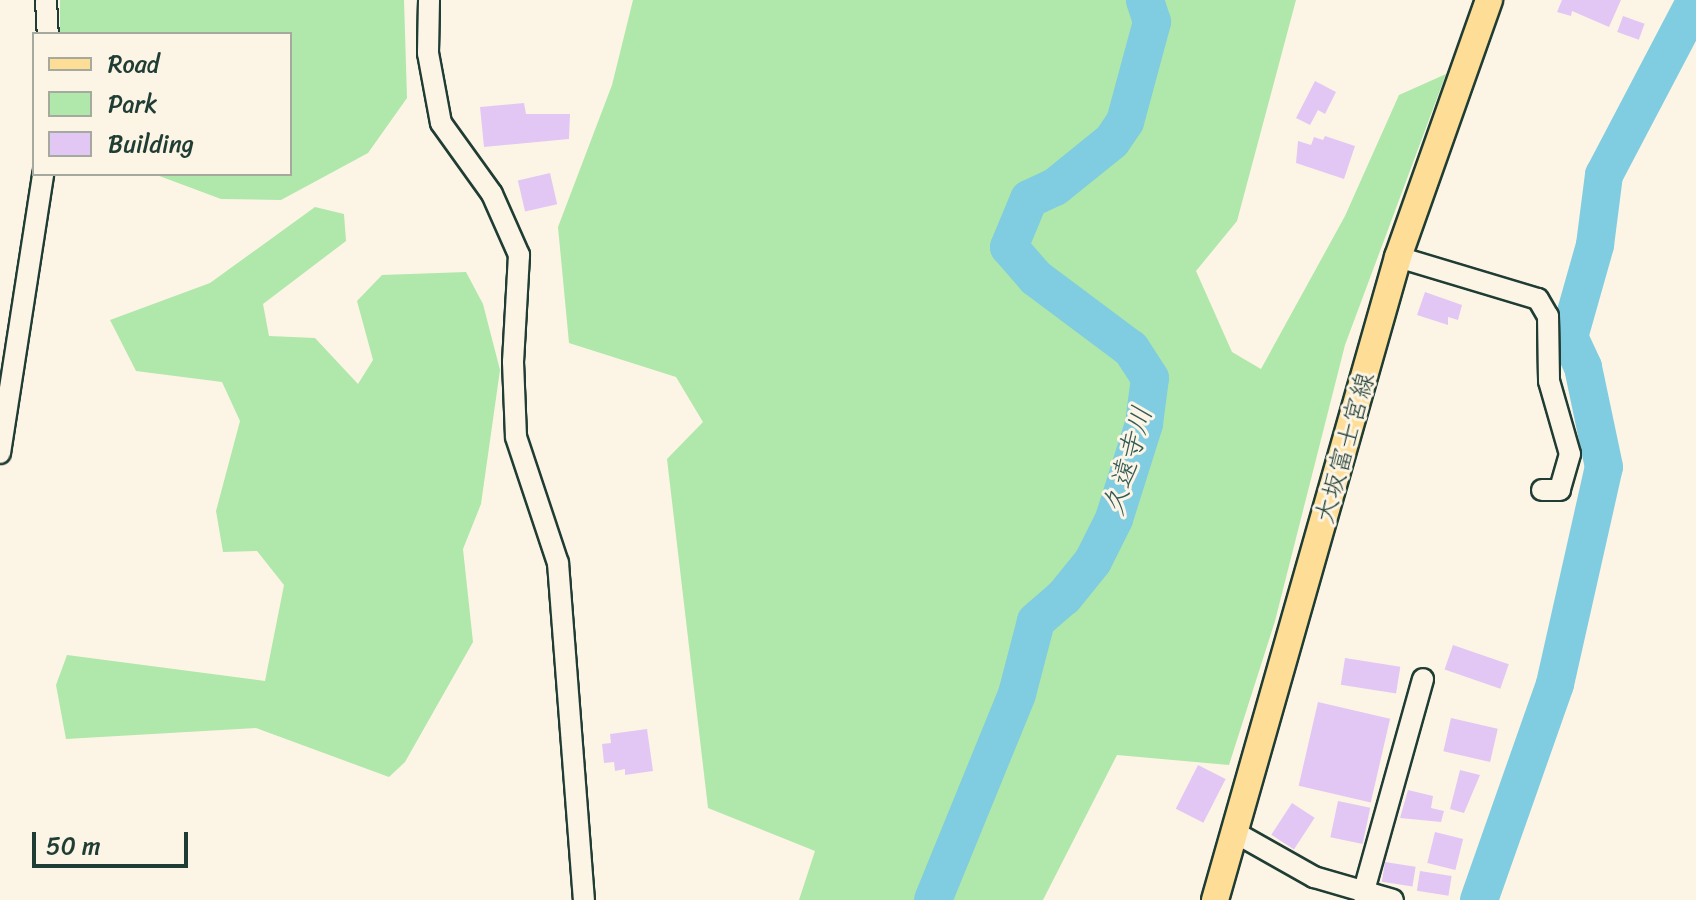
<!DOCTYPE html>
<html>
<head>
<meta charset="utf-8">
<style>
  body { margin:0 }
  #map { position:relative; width:1696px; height:900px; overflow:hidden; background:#fcf5e5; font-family:Sriracha,"Klee One",sans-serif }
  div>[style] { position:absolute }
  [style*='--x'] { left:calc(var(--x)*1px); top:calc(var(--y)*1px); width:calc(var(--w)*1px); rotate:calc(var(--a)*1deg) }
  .green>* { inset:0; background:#b0e7ab }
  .river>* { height:38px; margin:-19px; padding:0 19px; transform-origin:19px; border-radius:19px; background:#80cce0 }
  .building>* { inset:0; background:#e2c7f5; transform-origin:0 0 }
  .roads { filter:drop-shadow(2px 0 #1f3d34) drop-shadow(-2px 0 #1f3d34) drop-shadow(0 2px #1f3d34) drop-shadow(0 -2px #1f3d34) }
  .minor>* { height:20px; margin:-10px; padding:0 10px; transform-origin:10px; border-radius:10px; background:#fcf5e5 }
  .major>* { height:26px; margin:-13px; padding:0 13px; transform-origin:13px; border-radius:13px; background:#fedd96 }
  span { translate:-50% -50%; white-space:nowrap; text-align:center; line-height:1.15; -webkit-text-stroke:6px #fcf5e5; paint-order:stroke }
  .street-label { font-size:26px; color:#1f3d34 }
  .water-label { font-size:28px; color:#325a56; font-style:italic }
  .legend { position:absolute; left:32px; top:32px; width:260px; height:144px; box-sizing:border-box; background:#fcf5e5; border:2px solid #a4ab9e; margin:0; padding:10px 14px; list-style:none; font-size:24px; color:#1f3d34 }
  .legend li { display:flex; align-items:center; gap:16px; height:40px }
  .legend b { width:40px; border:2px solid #a4ab9e }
  .scale { position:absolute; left:32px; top:832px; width:156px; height:36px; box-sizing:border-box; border:4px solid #1f3d34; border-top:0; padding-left:10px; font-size:24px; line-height:28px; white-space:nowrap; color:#1f3d34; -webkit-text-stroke:6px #fcf5e5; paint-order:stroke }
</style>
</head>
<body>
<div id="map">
  <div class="green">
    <i style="clip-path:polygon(60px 0,404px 0,407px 98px,368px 153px,281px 200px,221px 199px,154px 174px,290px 174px,290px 34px,60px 34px)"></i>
    <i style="clip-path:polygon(633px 0,1296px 0,1237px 221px,1196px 271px,1232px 352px,1261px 369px,1345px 216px,1399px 95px,1446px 74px,1345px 345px,1275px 621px,1229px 765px,1117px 755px,1043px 900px,799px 900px,815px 851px,708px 808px,667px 459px,703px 422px,676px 377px,569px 343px,558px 227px,612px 85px)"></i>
    <i style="clip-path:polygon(315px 207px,344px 214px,346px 241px,263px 304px,269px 336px,315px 338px,358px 384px,373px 360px,357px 301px,382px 275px,466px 272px,483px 304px,500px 370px,481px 504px,463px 549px,473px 642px,405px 762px,389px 777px,256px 728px,66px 739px,56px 685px,67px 655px,265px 681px,284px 585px,257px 551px,223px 552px,216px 511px,240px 421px,222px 382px,136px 371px,110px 320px,210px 283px)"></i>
  </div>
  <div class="river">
    <i style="--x:933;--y:900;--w:222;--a:-67.8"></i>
    <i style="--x:1017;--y:694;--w:75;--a:-75.4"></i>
    <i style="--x:1036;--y:621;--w:37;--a:-41"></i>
    <i style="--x:1064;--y:597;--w:46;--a:-51.1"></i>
    <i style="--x:1093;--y:561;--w:47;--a:-63.4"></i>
    <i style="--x:1114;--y:519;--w:100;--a:-72.5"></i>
    <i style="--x:1144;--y:424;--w:46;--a:-82.6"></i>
    <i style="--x:1150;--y:378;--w:35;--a:-123"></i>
    <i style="--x:1131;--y:349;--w:119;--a:-143.2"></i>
    <i style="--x:1036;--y:278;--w:41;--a:-131.1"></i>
    <i style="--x:1009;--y:247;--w:52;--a:-67.4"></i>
    <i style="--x:1029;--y:199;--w:29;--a:-25"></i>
    <i style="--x:1055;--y:187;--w:73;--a:-38.9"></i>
    <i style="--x:1112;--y:141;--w:23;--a:-56"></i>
    <i style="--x:1125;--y:122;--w:104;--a:-74.9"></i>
    <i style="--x:1152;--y:22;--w:23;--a:-108"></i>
    <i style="--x:1479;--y:900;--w:229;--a:-70.6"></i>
    <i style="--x:1555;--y:684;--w:222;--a:-77.3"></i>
    <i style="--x:1604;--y:467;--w:102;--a:-101.9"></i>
    <i style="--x:1583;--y:367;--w:33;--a:-115"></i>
    <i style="--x:1569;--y:337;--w:96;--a:-74.2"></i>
    <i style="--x:1595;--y:245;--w:71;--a:-82.7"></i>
    <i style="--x:1604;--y:175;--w:198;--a:-62.3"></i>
  </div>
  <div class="building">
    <i style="clip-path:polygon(1562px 0,1621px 0,1609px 27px,1572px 11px,1571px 16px,1557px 12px)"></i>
    <i style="left:1623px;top:16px;width:23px;height:17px;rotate:20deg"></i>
    <i style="clip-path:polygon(1315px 81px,1336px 92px,1325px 114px,1318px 110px,1310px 125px,1296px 118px)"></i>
    <i style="clip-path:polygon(524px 103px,526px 114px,570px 114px,569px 139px,484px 147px,480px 107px)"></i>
    <i style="clip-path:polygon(1325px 136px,1355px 146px,1344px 179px,1296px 163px,1298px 141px,1311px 145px,1314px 137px,1323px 140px)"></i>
    <i style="left:550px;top:173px;width:32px;height:33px;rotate:77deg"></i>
    <i style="clip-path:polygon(1425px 292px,1462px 305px,1458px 320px,1448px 317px,1448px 325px,1417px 315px)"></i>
    <i style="left:1453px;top:645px;width:59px;height:26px;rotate:19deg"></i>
    <i style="left:1345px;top:658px;width:56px;height:27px;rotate:9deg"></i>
    <i style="left:1318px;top:702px;width:74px;height:86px;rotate:13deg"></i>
    <i style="left:1451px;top:718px;width:48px;height:34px;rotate:13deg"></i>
    <i style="clip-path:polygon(647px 729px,653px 771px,625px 775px,625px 769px,615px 771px,614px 762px,604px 763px,602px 744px,611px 743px,610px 734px)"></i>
    <i style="left:1198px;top:765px;width:31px;height:49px;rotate:27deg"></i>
    <i style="clip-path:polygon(1460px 770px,1480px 775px,1464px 813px,1450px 809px)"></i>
    <i style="clip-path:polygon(1408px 790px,1433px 796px,1431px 808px,1444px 811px,1441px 822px,1400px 818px)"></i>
    <i style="left:1338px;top:801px;width:33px;height:37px;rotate:12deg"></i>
    <i style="left:1292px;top:803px;width:27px;height:38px;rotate:33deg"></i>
    <i style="left:1435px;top:832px;width:29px;height:32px;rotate:14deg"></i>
    <i style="left:1385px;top:862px;width:31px;height:20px;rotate:9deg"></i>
    <i style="left:1420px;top:871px;width:32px;height:20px;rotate:9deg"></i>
  </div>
  <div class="roads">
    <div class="minor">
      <i style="--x:46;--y:0;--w:34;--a:87"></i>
      <i style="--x:429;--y:0;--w:53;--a:91.1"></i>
      <i style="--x:428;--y:53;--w:71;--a:79.5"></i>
      <i style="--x:441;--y:123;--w:87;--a:54.3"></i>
      <i style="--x:492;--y:194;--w:67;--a:66.1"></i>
      <i style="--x:519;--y:255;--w:107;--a:93.2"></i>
      <i style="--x:513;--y:362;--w:75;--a:87.7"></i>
      <i style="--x:516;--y:437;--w:133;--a:71.6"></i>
      <i style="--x:558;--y:563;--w:338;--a:85.6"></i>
      <i style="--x:1398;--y:257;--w:146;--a:16.7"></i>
      <i style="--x:1538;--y:299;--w:20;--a:60"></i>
      <i style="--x:1548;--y:316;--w:65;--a:89.1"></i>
      <i style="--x:1549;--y:381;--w:76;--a:74"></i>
      <i style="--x:1570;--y:454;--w:37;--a:106"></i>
      <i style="--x:1560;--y:490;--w:18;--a:180"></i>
      <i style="--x:0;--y:453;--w:282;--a:-81.2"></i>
      <i style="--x:1236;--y:833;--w:90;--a:29.4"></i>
      <i style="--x:1314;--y:877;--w:82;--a:16.2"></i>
      <i style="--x:1363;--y:894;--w:223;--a:-74.4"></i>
    </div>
    <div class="major">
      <i style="--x:1215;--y:900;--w:669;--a:-74.11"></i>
      <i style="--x:1398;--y:257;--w:273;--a:-70.5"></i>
    </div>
  </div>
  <div class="street-label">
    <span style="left:1345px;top:448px;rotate:-74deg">大坂富士宮線</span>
  </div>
  <div class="water-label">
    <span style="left:1128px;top:461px;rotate:-74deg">久遠寺川</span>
  </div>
  <ul class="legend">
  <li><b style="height:10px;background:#fedd96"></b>Road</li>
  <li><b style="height:22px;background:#b0e7ab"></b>Park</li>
  <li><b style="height:22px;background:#e2c7f5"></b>Building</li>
  </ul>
  <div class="scale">50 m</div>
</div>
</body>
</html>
